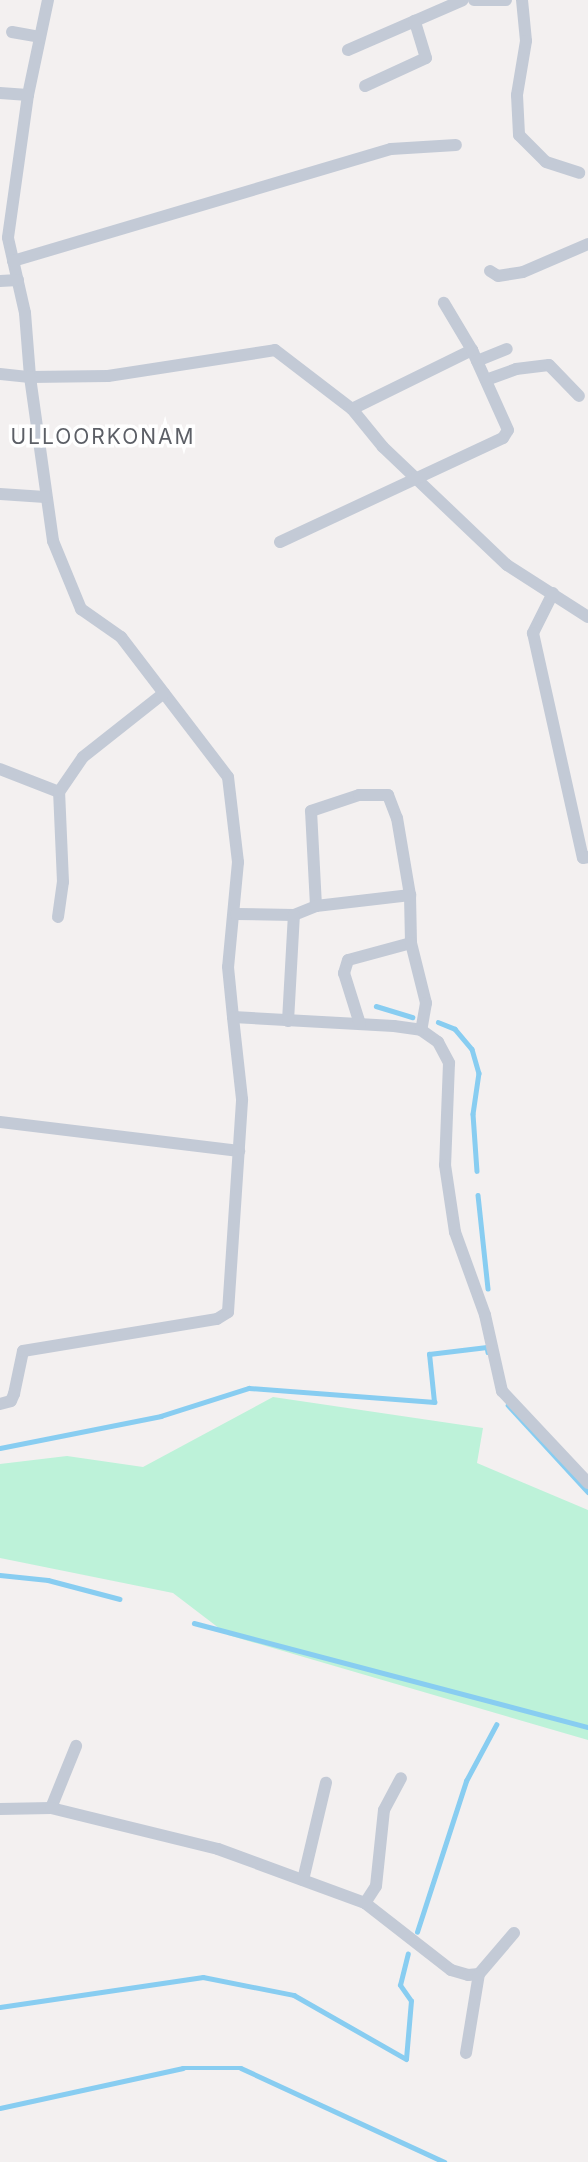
<!DOCTYPE html>
<html>
<head>
<meta charset="utf-8">
<style>
  body { margin:0 }
  #map { position:relative; width:588px; height:2162px; overflow:hidden; background:#f3f0f0; font-family:Inter,sans-serif }
  div>[style] { position:absolute }
  [style*='--x'] { left:calc(var(--x)*1px); top:calc(var(--y)*1px); width:calc(var(--w)*1px); rotate:calc(var(--a)*1deg) }
  .green>* { inset:0; background:#bdf2d9 }
  .stream>* { height:4.5px; margin:-2.25px; padding:0 2.25px; transform-origin:2.25px; border-radius:2.25px; background:#88cdf1 }
  .street>* { height:12px; margin:-6px; padding:0 6px; transform-origin:6px; border-radius:6px; background:#c3cad6 }
  span { translate:-50% -50%; white-space:nowrap; text-align:center; line-height:1.15; -webkit-text-stroke:7px #fff; paint-order:stroke }
  .neighbourhood-label { font-size:21px; color:#5c5f66; letter-spacing:2px }
</style>
</head>
<body>
<div id="map">
  <div class="green">
    <i style="clip-path:polygon(273px 1397px,483px 1428px,477px 1463px,588px 1510px,588px 1740px,228px 1635px,173px 1593px,0 1558px,0 1464px,67px 1456px,143px 1467px)"></i>
  </div>
  <div class="stream">
    <i style="--x:376;--y:1006;--w:38;--a:17"></i>
    <i style="--x:438;--y:1022;--w:18;--a:22"></i>
    <i style="--x:455;--y:1029;--w:26;--a:50"></i>
    <i style="--x:472;--y:1049;--w:25;--a:74"></i>
    <i style="--x:479;--y:1073;--w:41;--a:98.3"></i>
    <i style="--x:473;--y:1114;--w:57;--a:86"></i>
    <i style="--x:478;--y:1195;--w:94;--a:83.9"></i>
    <i style="--x:508;--y:1405;--w:118;--a:47.4"></i>
    <i style="--x:0;--y:1448;--w:164;--a:-11.2"></i>
    <i style="--x:161;--y:1416;--w:92;--a:-17.7"></i>
    <i style="--x:249;--y:1388;--w:186;--a:4.3"></i>
    <i style="--x:434;--y:1402;--w:48;--a:-95.9"></i>
    <i style="--x:429;--y:1354;--w:58;--a:-6.9"></i>
    <i style="--x:487;--y:1347;--w:5;--a:79"></i>
    <i style="--x:0;--y:1575;--w:48;--a:5.9"></i>
    <i style="--x:48;--y:1580;--w:74;--a:14.8"></i>
    <i style="--x:194;--y:1623;--w:407;--a:14.8"></i>
    <i style="--x:417;--y:1932;--w:159;--a:-72"></i>
    <i style="--x:466;--y:1781;--w:64;--a:-61.8"></i>
    <i style="--x:0;--y:2007;--w:205;--a:-8.4"></i>
    <i style="--x:203;--y:1977;--w:93;--a:11.2"></i>
    <i style="--x:294;--y:1995;--w:129;--a:29.7"></i>
    <i style="--x:406;--y:2059;--w:58;--a:-85.1"></i>
    <i style="--x:411;--y:2001;--w:19;--a:-125"></i>
    <i style="--x:400;--y:1985;--w:32;--a:-76"></i>
    <i style="--x:0;--y:2108;--w:187;--a:-12.3"></i>
    <i style="--x:183;--y:2068;--w:58;--a:0"></i>
    <i style="--x:241;--y:2068;--w:224;--a:24.8"></i>
  </div>
  <div class="street">
    <i style="--x:48;--y:0;--w:97;--a:101.9"></i>
    <i style="--x:28;--y:95;--w:144;--a:98"></i>
    <i style="--x:8;--y:238;--w:77;--a:77.2"></i>
    <i style="--x:25;--y:313;--w:64;--a:85.5"></i>
    <i style="--x:30;--y:377;--w:78;--a:-0.7"></i>
    <i style="--x:108;--y:376;--w:169;--a:-8.8"></i>
    <i style="--x:275;--y:350;--w:97;--a:37.5"></i>
    <i style="--x:352;--y:409;--w:49;--a:50.8"></i>
    <i style="--x:383;--y:447;--w:171;--a:43.6"></i>
    <i style="--x:507;--y:565;--w:96;--a:32.7"></i>
    <i style="--x:474;--y:0;--w:32;--a:0"></i>
    <i style="--x:522;--y:0;--w:41;--a:84.4"></i>
    <i style="--x:526;--y:41;--w:55;--a:99.5"></i>
    <i style="--x:517;--y:95;--w:40;--a:87.1"></i>
    <i style="--x:519;--y:135;--w:38;--a:45"></i>
    <i style="--x:546;--y:162;--w:35;--a:18"></i>
    <i style="--x:12;--y:32;--w:28;--a:10"></i>
    <i style="--x:348;--y:50;--w:125;--a:-23.5"></i>
    <i style="--x:365;--y:86;--w:67;--a:-24.7"></i>
    <i style="--x:426;--y:58;--w:39;--a:-107"></i>
    <i style="--x:0;--y:93;--w:28;--a:4"></i>
    <i style="--x:13;--y:261;--w:394;--a:-16.5"></i>
    <i style="--x:391;--y:149;--w:65;--a:-3.5"></i>
    <i style="--x:490;--y:271;--w:9;--a:32"></i>
    <i style="--x:498;--y:276;--w:25;--a:-9"></i>
    <i style="--x:523;--y:272;--w:71;--a:-23.3"></i>
    <i style="--x:0;--y:281;--w:18;--a:-3"></i>
    <i style="--x:477;--y:361;--w:32;--a:-22"></i>
    <i style="--x:0;--y:374;--w:30;--a:6"></i>
    <i style="--x:30;--y:377;--w:166;--a:82"></i>
    <i style="--x:53;--y:541;--w:74;--a:67.6"></i>
    <i style="--x:81;--y:609;--w:49;--a:35"></i>
    <i style="--x:121;--y:637;--w:176;--a:52.6"></i>
    <i style="--x:228;--y:777;--w:86;--a:83.3"></i>
    <i style="--x:238;--y:862;--w:105;--a:95.4"></i>
    <i style="--x:228;--y:967;--w:50;--a:84.3"></i>
    <i style="--x:233;--y:1017;--w:161;--a:3.2"></i>
    <i style="--x:394;--y:1026;--w:27;--a:8"></i>
    <i style="--x:421;--y:1030;--w:21;--a:35"></i>
    <i style="--x:438;--y:1042;--w:24;--a:62"></i>
    <i style="--x:449;--y:1063;--w:102;--a:92.2"></i>
    <i style="--x:445;--y:1165;--w:68;--a:81.5"></i>
    <i style="--x:455;--y:1232;--w:88;--a:70.1"></i>
    <i style="--x:485;--y:1315;--w:78;--a:77.4"></i>
    <i style="--x:502;--y:1391;--w:126;--a:46.9"></i>
    <i style="--x:486;--y:380;--w:32;--a:-20"></i>
    <i style="--x:516;--y:369;--w:33;--a:-7"></i>
    <i style="--x:549;--y:365;--w:43;--a:45.9"></i>
    <i style="--x:352;--y:409;--w:134;--a:-26.2"></i>
    <i style="--x:0;--y:494;--w:45;--a:3.8"></i>
    <i style="--x:280;--y:542;--w:246;--a:-25"></i>
    <i style="--x:503;--y:438;--w:9;--a:-58"></i>
    <i style="--x:508;--y:430;--w:88;--a:-114.2"></i>
    <i style="--x:472;--y:350;--w:55;--a:-120.8"></i>
    <i style="--x:553;--y:593;--w:45;--a:116.6"></i>
    <i style="--x:533;--y:633;--w:230;--a:77.5"></i>
    <i style="--x:583;--y:858;--w:5;--a:-11"></i>
    <i style="--x:0;--y:769;--w:63;--a:21.3"></i>
    <i style="--x:316;--y:906;--w:95;--a:-93"></i>
    <i style="--x:311;--y:811;--w:51;--a:-18.4"></i>
    <i style="--x:359;--y:795;--w:29;--a:0"></i>
    <i style="--x:388;--y:795;--w:25;--a:69"></i>
    <i style="--x:397;--y:818;--w:78;--a:80.4"></i>
    <i style="--x:410;--y:895;--w:48;--a:88.8"></i>
    <i style="--x:411;--y:943;--w:65;--a:164.9"></i>
    <i style="--x:348;--y:960;--w:14;--a:107"></i>
    <i style="--x:344;--y:973;--w:53;--a:72.6"></i>
    <i style="--x:236;--y:914;--w:58;--a:1"></i>
    <i style="--x:294;--y:915;--w:24;--a:-22"></i>
    <i style="--x:316;--y:906;--w:95;--a:-6.7"></i>
    <i style="--x:58;--y:917;--w:35;--a:-82"></i>
    <i style="--x:63;--y:882;--w:90;--a:-92.5"></i>
    <i style="--x:59;--y:792;--w:42;--a:-55.6"></i>
    <i style="--x:83;--y:757;--w:103;--a:-38.3"></i>
    <i style="--x:411;--y:943;--w:62;--a:76"></i>
    <i style="--x:426;--y:1003;--w:27;--a:100"></i>
    <i style="--x:288;--y:1021;--w:106;--a:-86.8"></i>
    <i style="--x:0;--y:1122;--w:241;--a:6.9"></i>
    <i style="--x:0;--y:1404;--w:11;--a:-15"></i>
    <i style="--x:11;--y:1401;--w:8;--a:-67"></i>
    <i style="--x:14;--y:1394;--w:44;--a:-78.2"></i>
    <i style="--x:23;--y:1351;--w:197;--a:-9.4"></i>
    <i style="--x:217;--y:1319;--w:13;--a:-32"></i>
    <i style="--x:228;--y:1312;--w:213;--a:-86.2"></i>
    <i style="--x:242;--y:1099;--w:82;--a:-96.3"></i>
    <i style="--x:51;--y:1808;--w:67;--a:-68"></i>
    <i style="--x:0;--y:1809;--w:51;--a:-1.1"></i>
    <i style="--x:51;--y:1808;--w:172;--a:13.8"></i>
    <i style="--x:218;--y:1849;--w:157;--a:20.2"></i>
    <i style="--x:365;--y:1903;--w:109;--a:37.9"></i>
    <i style="--x:451;--y:1970;--w:18;--a:16"></i>
    <i style="--x:468;--y:1975;--w:11;--a:-5"></i>
    <i style="--x:479;--y:1974;--w:54;--a:-49.5"></i>
    <i style="--x:303;--y:1880;--w:100;--a:-76.7"></i>
    <i style="--x:365;--y:1903;--w:20;--a:-57"></i>
    <i style="--x:376;--y:1886;--w:76;--a:-84"></i>
    <i style="--x:384;--y:1810;--w:36;--a:-62"></i>
    <i style="--x:466;--y:2053;--w:80;--a:-80.7"></i>
  </div>
  <div class="neighbourhood-label">
    <span style="left:103px;top:437px">ULLOORKONAM</span>
  </div>
</div>
</body>
</html>
